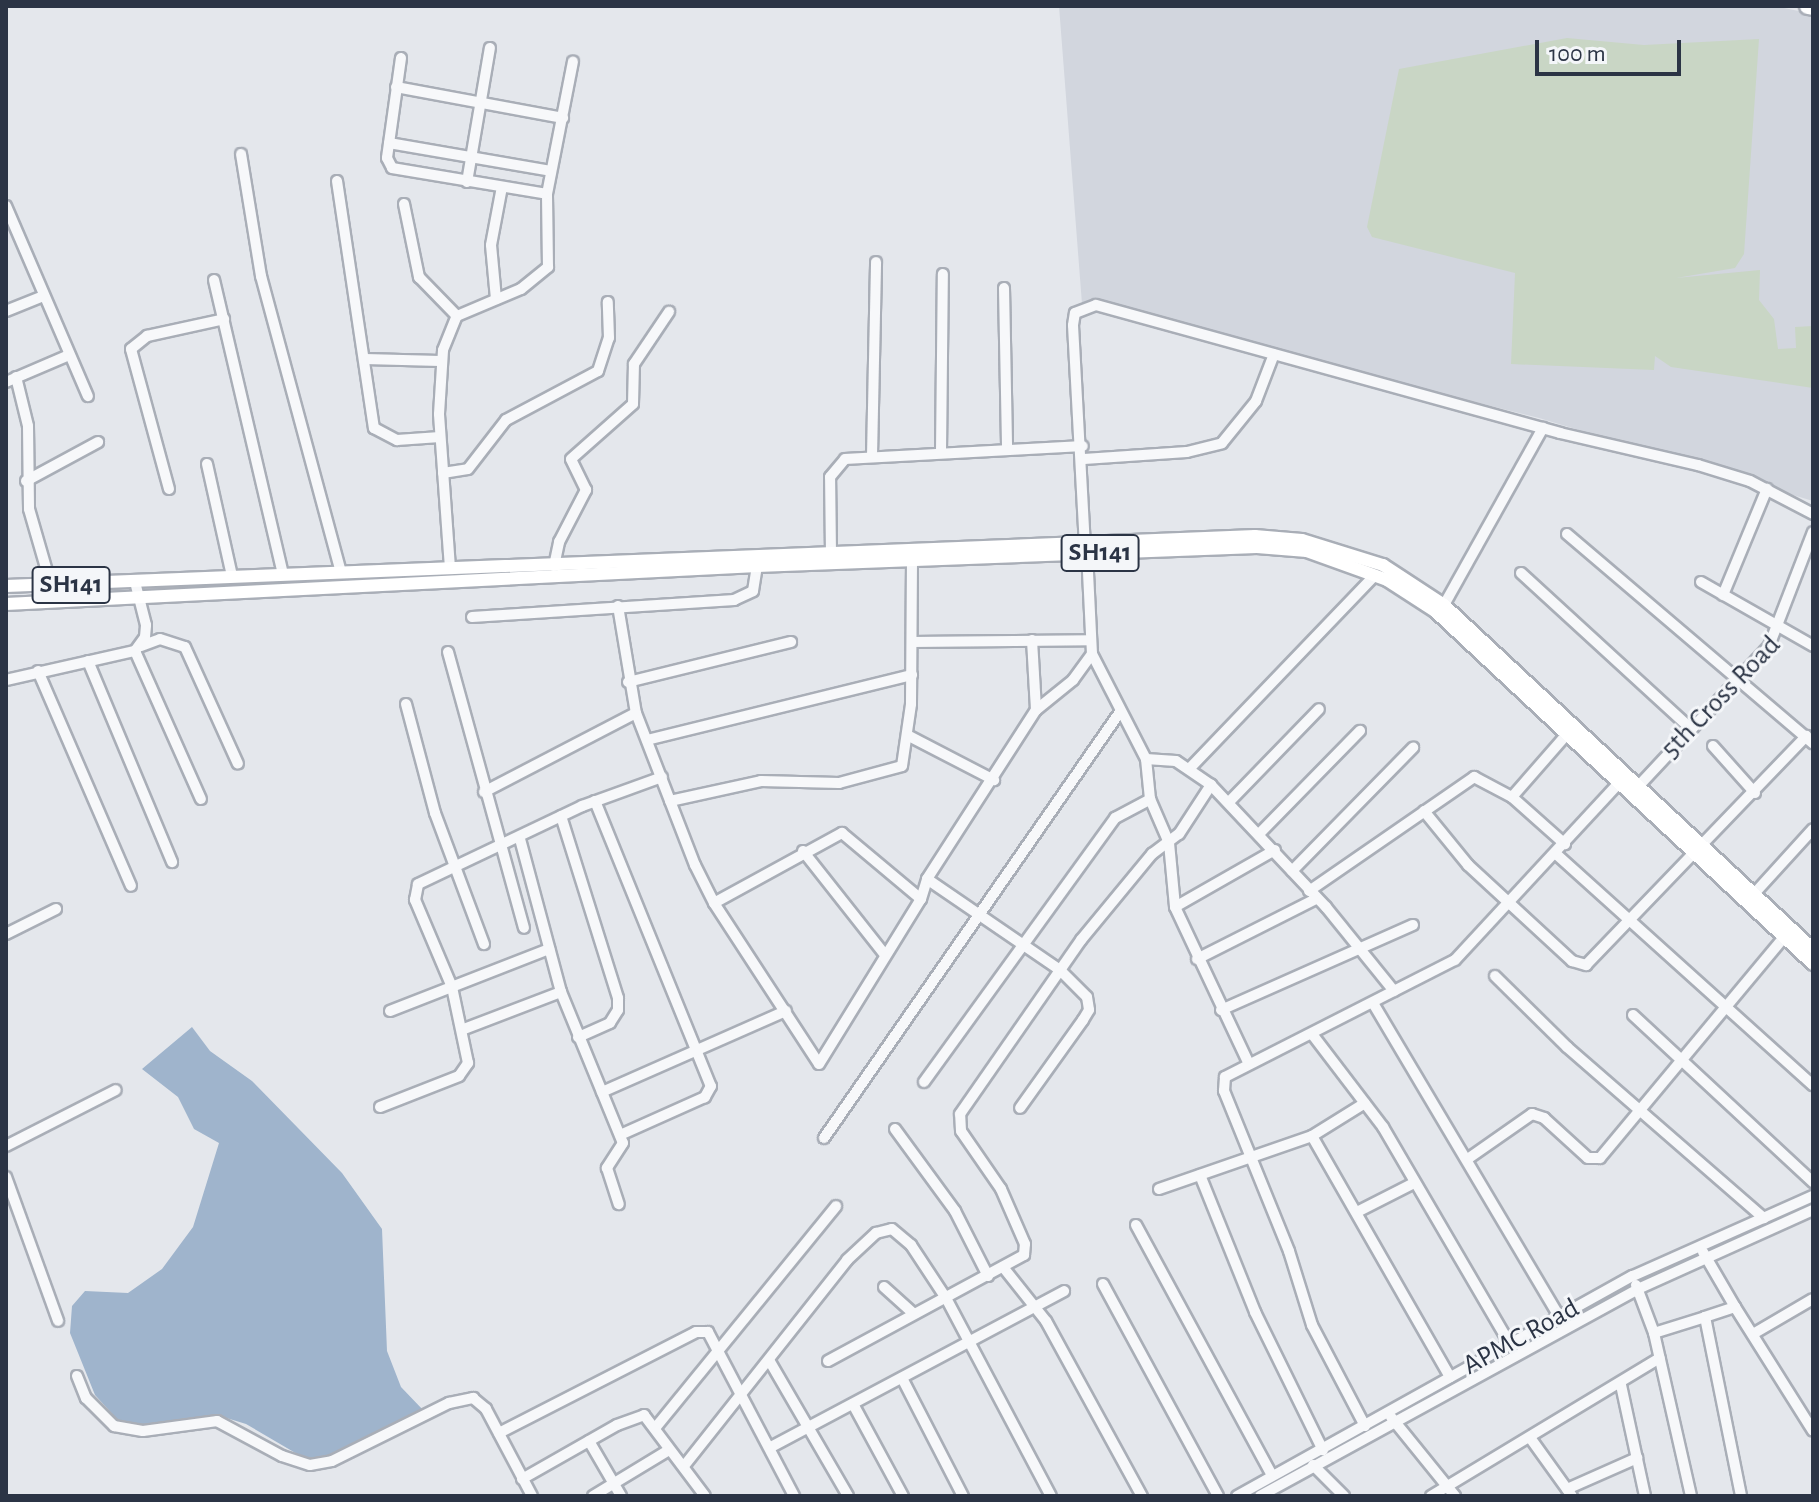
<!DOCTYPE html>
<html>
<head>
<meta charset="utf-8">
<style>
  body { margin:0 }
  #map { position:relative; width:1819px; height:1502px; overflow:hidden; background:#e4e7ec; font-family:"Alegreya Sans",sans-serif }
  div>[style] { position:absolute }
  [style*='--x'] { left:calc(var(--x)*1px); top:calc(var(--y)*1px); width:calc(var(--w)*1px); rotate:calc(var(--a)*1deg) }
  .built>* { inset:0; background:#d2d6de }
  .green>* { inset:0; background:#c9d6c5 }
  .water>* { inset:0; background:#9fb4cc }
  .roads { filter:drop-shadow(2px 0 #a9aeb7) drop-shadow(-2px 0 #a9aeb7) drop-shadow(0 2px #a9aeb7) drop-shadow(0 -2px #a9aeb7) }
  .minor>* { height:10px; margin:-5px; padding:0 5px; transform-origin:5px; border-radius:5px; background:#f7f8fa }
  .major>* { height:12px; margin:-6px; padding:0 6px; transform-origin:6px; border-radius:6px; background:#fff }
  .highway>* { height:16px; margin:-8px; padding:0 8px; transform-origin:8px; border-radius:8px; background:#fff }
  span { translate:-50% -50%; white-space:nowrap; text-align:center; line-height:1.15; -webkit-text-stroke:6px #f4f6f9; paint-order:stroke }
  .shield-label span { padding:2px 6px; background:#f4f6f9; border:2px solid; border-radius:6px; -webkit-text-stroke-width:0 }
  .shield-label { font-size:26px; color:#2b3445; font-weight:700 }
  .street-label { font-size:28px; color:#2b3445 }
  .frame { position:absolute; inset:0; border:8px solid #2b3445; pointer-events:none }
  .scale { position:absolute; left:1535px; top:40px; width:146px; height:36px; box-sizing:border-box; border:4px solid #2b3445; border-top:0; padding-left:10px; font-size:24px; line-height:28px; white-space:nowrap; color:#2b3445; -webkit-text-stroke:6px #f4f6f9; paint-order:stroke }
</style>
</head>
<body>
<div id="map">
  <div class="built">
    <i style="clip-path:polygon(1059px 6px,1775px 6px,1813px 14px,1813px 501px,1539px 418px,1082px 304px)"></i>
  </div>
  <div class="green">
    <i style="clip-path:polygon(1567px 38px,1644px 45px,1759px 39px,1744px 254px,1735px 268px,1676px 278px,1760px 270px,1759px 300px,1774px 319px,1778px 349px,1796px 348px,1795px 327px,1813px 326px,1813px 388px,1671px 367px,1655px 356px,1654px 370px,1511px 364px,1515px 273px,1372px 237px,1367px 227px,1399px 69px)"></i>
  </div>
  <div class="water">
    <i style="clip-path:polygon(192px 1027px,210px 1051px,252px 1081px,342px 1173px,382px 1229px,387px 1351px,401px 1387px,424px 1411px,332px 1461px,304px 1458px,246px 1424px,220px 1416px,126px 1429px,95px 1395px,70px 1333px,72px 1306px,85px 1291px,128px 1293px,162px 1269px,193px 1227px,219px 1143px,194px 1129px,178px 1097px,142px 1069px)"></i>
  </div>
  <div class="roads">
    <div class="minor">
      <i style="--x:401;--y:58;--w:101;--a:98"></i>
      <i style="--x:387;--y:158;--w:11;--a:63"></i>
      <i style="--x:392;--y:168;--w:157;--a:9.5"></i>
      <i style="--x:396;--y:87;--w:170;--a:10.5"></i>
      <i style="--x:389;--y:143;--w:164;--a:9.8"></i>
      <i style="--x:241;--y:154;--w:124;--a:80.7"></i>
      <i style="--x:261;--y:276;--w:307;--a:74.9"></i>
      <i style="--x:337;--y:181;--w:250;--a:81.5"></i>
      <i style="--x:374;--y:428;--w:26;--a:28"></i>
      <i style="--x:397;--y:440;--w:43;--a:-4"></i>
      <i style="--x:467;--y:182;--w:136;--a:-80.3"></i>
      <i style="--x:404;--y:204;--w:75;--a:78.4"></i>
      <i style="--x:419;--y:277;--w:54;--a:45.7"></i>
      <i style="--x:6;--y:206;--w:207;--a:66.7"></i>
      <i style="--x:214;--y:280;--w:302;--a:76.8"></i>
      <i style="--x:1004;--y:288;--w:161;--a:88.9"></i>
      <i style="--x:496;--y:299;--w:54;--a:-95.3"></i>
      <i style="--x:491;--y:245;--w:59;--a:-79.3"></i>
      <i style="--x:6;--y:311;--w:40;--a:-22"></i>
      <i style="--x:365;--y:359;--w:75;--a:1.5"></i>
      <i style="--x:16;--y:377;--w:50;--a:76.2"></i>
      <i style="--x:28;--y:426;--w:83;--a:89.3"></i>
      <i style="--x:29;--y:509;--w:79;--a:73.9"></i>
      <i style="--x:6;--y:382;--w:69;--a:-23.2"></i>
      <i style="--x:941;--y:452;--w:178;--a:-89.4"></i>
      <i style="--x:872;--y:456;--w:194;--a:-88.8"></i>
      <i style="--x:1084;--y:459;--w:103;--a:-3.9"></i>
      <i style="--x:1187;--y:452;--w:36;--a:-14"></i>
      <i style="--x:1222;--y:443;--w:54;--a:-51"></i>
      <i style="--x:1256;--y:401;--w:50;--a:-69"></i>
      <i style="--x:207;--y:464;--w:115;--a:77.4"></i>
      <i style="--x:443;--y:473;--w:25;--a:-9"></i>
      <i style="--x:468;--y:469;--w:62;--a:-52.2"></i>
      <i style="--x:506;--y:420;--w:104;--a:-28"></i>
      <i style="--x:598;--y:371;--w:35;--a:-72"></i>
      <i style="--x:609;--y:338;--w:36;--a:-92"></i>
      <i style="--x:26;--y:481;--w:82;--a:-28.4"></i>
      <i style="--x:169;--y:489;--w:145;--a:-105.2"></i>
      <i style="--x:131;--y:349;--w:21;--a:-39"></i>
      <i style="--x:147;--y:336;--w:79;--a:-12.4"></i>
      <i style="--x:1567;--y:534;--w:323;--a:40.4"></i>
      <i style="--x:1085;--y:547;--w:222;--a:-93.1"></i>
      <i style="--x:1073;--y:325;--w:12;--a:-81"></i>
      <i style="--x:1075;--y:313;--w:22;--a:-21"></i>
      <i style="--x:1096;--y:305;--w:481;--a:15.4"></i>
      <i style="--x:1560;--y:433;--w:142;--a:13.1"></i>
      <i style="--x:1698;--y:465;--w:54;--a:17.1"></i>
      <i style="--x:1750;--y:481;--w:71;--a:27.6"></i>
      <i style="--x:831;--y:554;--w:77;--a:-90.7"></i>
      <i style="--x:830;--y:477;--w:23;--a:-50"></i>
      <i style="--x:845;--y:459;--w:238;--a:-3.1"></i>
      <i style="--x:554;--y:566;--w:25;--a:-78"></i>
      <i style="--x:559;--y:542;--w:59;--a:-62.6"></i>
      <i style="--x:586;--y:490;--w:34;--a:-116"></i>
      <i style="--x:571;--y:459;--w:83;--a:-41.6"></i>
      <i style="--x:633;--y:404;--w:40;--a:-88.6"></i>
      <i style="--x:634;--y:364;--w:63;--a:-56.1"></i>
      <i style="--x:450;--y:568;--w:154;--a:-94.1"></i>
      <i style="--x:439;--y:414;--w:64;--a:-86.4"></i>
      <i style="--x:443;--y:350;--w:37;--a:-68"></i>
      <i style="--x:457;--y:316;--w:69;--a:-22.9"></i>
      <i style="--x:521;--y:289;--w:35;--a:-39"></i>
      <i style="--x:548;--y:267;--w:73;--a:-90.8"></i>
      <i style="--x:547;--y:194;--w:135;--a:-78.9"></i>
      <i style="--x:1521;--y:573;--w:229;--a:42.5"></i>
      <i style="--x:1701;--y:582;--w:129;--a:29.7"></i>
      <i style="--x:1723;--y:595;--w:115;--a:-67.5"></i>
      <i style="--x:1444;--y:605;--w:203;--a:-60.8"></i>
      <i style="--x:618;--y:606;--w:109;--a:80.5"></i>
      <i style="--x:636;--y:713;--w:163;--a:68.8"></i>
      <i style="--x:695;--y:865;--w:42;--a:63.4"></i>
      <i style="--x:714;--y:903;--w:192;--a:56.9"></i>
      <i style="--x:819;--y:1064;--w:194;--a:-58.3"></i>
      <i style="--x:921;--y:899;--w:21;--a:-73"></i>
      <i style="--x:927;--y:879;--w:201;--a:-57.2"></i>
      <i style="--x:1036;--y:710;--w:48;--a:-39"></i>
      <i style="--x:1073;--y:680;--w:32;--a:-54"></i>
      <i style="--x:472;--y:617;--w:263;--a:-3.7"></i>
      <i style="--x:734;--y:600;--w:21;--a:-25"></i>
      <i style="--x:753;--y:591;--w:25;--a:-81"></i>
      <i style="--x:1032;--y:640;--w:70;--a:86.7"></i>
      <i style="--x:912;--y:642;--w:179;--a:-0.6"></i>
      <i style="--x:141;--y:646;--w:20;--a:-20"></i>
      <i style="--x:160;--y:639;--w:26;--a:18"></i>
      <i style="--x:185;--y:647;--w:128;--a:65.6"></i>
      <i style="--x:135;--y:651;--w:162;--a:66"></i>
      <i style="--x:448;--y:652;--w:286;--a:74.6"></i>
      <i style="--x:88;--y:661;--w:218;--a:67.3"></i>
      <i style="--x:38;--y:671;--w:234;--a:66.6"></i>
      <i style="--x:6;--y:680;--w:132;--a:-12.7"></i>
      <i style="--x:135;--y:651;--w:17;--a:-54"></i>
      <i style="--x:145;--y:637;--w:12;--a:-85"></i>
      <i style="--x:146;--y:625;--w:44;--a:-104.3"></i>
      <i style="--x:628;--y:682;--w:168;--a:-13.8"></i>
      <i style="--x:406;--y:704;--w:113;--a:75.1"></i>
      <i style="--x:435;--y:813;--w:140;--a:69.5"></i>
      <i style="--x:909;--y:736;--w:96;--a:27.4"></i>
      <i style="--x:647;--y:740;--w:273;--a:-13.8"></i>
      <i style="--x:1713;--y:746;--w:63;--a:48.2"></i>
      <i style="--x:1146;--y:759;--w:30;--a:4"></i>
      <i style="--x:1176;--y:761;--w:42;--a:34.4"></i>
      <i style="--x:1211;--y:785;--w:168;--a:46.7"></i>
      <i style="--x:1326;--y:907;--w:108;--a:51"></i>
      <i style="--x:1191;--y:767;--w:266;--a:-46.2"></i>
      <i style="--x:484;--y:792;--w:171;--a:-27.5"></i>
      <i style="--x:1633;--y:792;--w:200;--a:-47"></i>
      <i style="--x:1769;--y:646;--w:122;--a:-68.9"></i>
      <i style="--x:1512;--y:797;--w:82;--a:-48.9"></i>
      <i style="--x:1150;--y:799;--w:48;--a:66.6"></i>
      <i style="--x:1169;--y:843;--w:64;--a:84.6"></i>
      <i style="--x:595;--y:801;--w:308;--a:67.9"></i>
      <i style="--x:711;--y:1086;--w:13;--a:119"></i>
      <i style="--x:705;--y:1097;--w:93;--a:155.9"></i>
      <i style="--x:670;--y:801;--w:93;--a:-12.4"></i>
      <i style="--x:761;--y:781;--w:78;--a:1.5"></i>
      <i style="--x:839;--y:783;--w:65;--a:-15.1"></i>
      <i style="--x:902;--y:766;--w:63;--a:-81.7"></i>
      <i style="--x:911;--y:704;--w:144;--a:-89.6"></i>
      <i style="--x:1229;--y:802;--w:129;--a:-45.9"></i>
      <i style="--x:1424;--y:811;--w:70;--a:50.8"></i>
      <i style="--x:1468;--y:865;--w:142;--a:42.7"></i>
      <i style="--x:1572;--y:961;--w:15;--a:16"></i>
      <i style="--x:1586;--y:965;--w:318;--a:-46.1"></i>
      <i style="--x:561;--y:816;--w:191;--a:72.6"></i>
      <i style="--x:618;--y:998;--w:12;--a:90"></i>
      <i style="--x:618;--y:1010;--w:15;--a:122"></i>
      <i style="--x:610;--y:1023;--w:35;--a:156"></i>
      <i style="--x:1260;--y:833;--w:143;--a:-45.6"></i>
      <i style="--x:520;--y:839;--w:158;--a:75"></i>
      <i style="--x:561;--y:992;--w:163;--a:67.7"></i>
      <i style="--x:623;--y:1143;--w:30;--a:123"></i>
      <i style="--x:607;--y:1168;--w:38;--a:72"></i>
      <i style="--x:803;--y:851;--w:132;--a:51.7"></i>
      <i style="--x:1555;--y:853;--w:347;--a:42"></i>
      <i style="--x:1292;--y:871;--w:173;--a:-45.5"></i>
      <i style="--x:927;--y:879;--w:161;--a:34.4"></i>
      <i style="--x:1060;--y:970;--w:38;--a:45"></i>
      <i style="--x:1087;--y:997;--w:13;--a:81"></i>
      <i style="--x:1089;--y:1010;--w:12;--a:121"></i>
      <i style="--x:1083;--y:1020;--w:108;--a:125.6"></i>
      <i style="--x:1309;--y:891;--w:201;--a:-34.6"></i>
      <i style="--x:1474;--y:777;--w:43;--a:27.8"></i>
      <i style="--x:1512;--y:797;--w:71;--a:41.6"></i>
      <i style="--x:1753;--y:895;--w:89;--a:-47.7"></i>
      <i style="--x:714;--y:903;--w:146;--a:-28.7"></i>
      <i style="--x:842;--y:833;--w:103;--a:39.9"></i>
      <i style="--x:6;--y:934;--w:56;--a:-26.6"></i>
      <i style="--x:1197;--y:959;--w:133;--a:-26.8"></i>
      <i style="--x:1495;--y:976;--w:101;--a:44.6"></i>
      <i style="--x:1567;--y:1047;--w:261;--a:41"></i>
      <i style="--x:1373;--y:1003;--w:363;--a:59.3"></i>
      <i style="--x:1221;--y:1010;--w:210;--a:-23.9"></i>
      <i style="--x:390;--y:1011;--w:171;--a:-21.3"></i>
      <i style="--x:1633;--y:1015;--w:246;--a:42.9"></i>
      <i style="--x:464;--y:1029;--w:104;--a:-20.9"></i>
      <i style="--x:1312;--y:1034;--w:117;--a:52.6"></i>
      <i style="--x:1383;--y:1127;--w:250;--a:59.7"></i>
      <i style="--x:1248;--y:1062;--w:171;--a:-115.2"></i>
      <i style="--x:1175;--y:907;--w:115;--a:-29.7"></i>
      <i style="--x:924;--y:1082;--w:326;--a:-54.1"></i>
      <i style="--x:1115;--y:818;--w:40;--a:-28"></i>
      <i style="--x:1150;--y:799;--w:40;--a:-95.7"></i>
      <i style="--x:1146;--y:759;--w:118;--a:-117.2"></i>
      <i style="--x:1092;--y:654;--w:101;--a:-92.8"></i>
      <i style="--x:602;--y:1092;--w:201;--a:-23.8"></i>
      <i style="--x:380;--y:1107;--w:85;--a:-21.4"></i>
      <i style="--x:459;--y:1076;--w:16;--a:-55"></i>
      <i style="--x:468;--y:1063;--w:78;--a:-101.9"></i>
      <i style="--x:452;--y:987;--w:95;--a:-113"></i>
      <i style="--x:415;--y:900;--w:16;--a:-79"></i>
      <i style="--x:418;--y:884;--w:182;--a:-25.4"></i>
      <i style="--x:582;--y:806;--w:85;--a:-19.9"></i>
      <i style="--x:895;--y:1129;--w:102;--a:53.8"></i>
      <i style="--x:955;--y:1211;--w:73;--a:63.1"></i>
      <i style="--x:1312;--y:1136;--w:278;--a:60.2"></i>
      <i style="--x:824;--y:1138;--w:519;--a:-55.21"></i>
      <i style="--x:6;--y:1146;--w:123;--a:-27"></i>
      <i style="--x:1469;--y:1158;--w:77;--a:-34.9"></i>
      <i style="--x:1532;--y:1114;--w:13;--a:18"></i>
      <i style="--x:1544;--y:1118;--w:59;--a:42.3"></i>
      <i style="--x:1588;--y:1158;--w:12;--a:0"></i>
      <i style="--x:1600;--y:1158;--w:286;--a:-50.2"></i>
      <i style="--x:1200;--y:1175;--w:148;--a:68.1"></i>
      <i style="--x:1255;--y:1312;--w:154;--a:63.8"></i>
      <i style="--x:6;--y:1177;--w:153;--a:70.1"></i>
      <i style="--x:1159;--y:1189;--w:162;--a:-19.1"></i>
      <i style="--x:1312;--y:1136;--w:62;--a:-31.9"></i>
      <i style="--x:1357;--y:1212;--w:64;--a:-27"></i>
      <i style="--x:1136;--y:1225;--w:285;--a:61.5"></i>
      <i style="--x:1703;--y:1252;--w:64;--a:59.8"></i>
      <i style="--x:1735;--y:1307;--w:32;--a:162"></i>
      <i style="--x:1705;--y:1317;--w:183;--a:78.6"></i>
      <i style="--x:1003;--y:1267;--w:69;--a:51.5"></i>
      <i style="--x:1046;--y:1321;--w:200;--a:61.3"></i>
      <i style="--x:1103;--y:1284;--w:241;--a:61.5"></i>
      <i style="--x:1636;--y:1285;--w:51;--a:69.4"></i>
      <i style="--x:1654;--y:1333;--w:167;--a:77.2"></i>
      <i style="--x:884;--y:1287;--w:40;--a:42"></i>
      <i style="--x:1735;--y:1307;--w:146;--a:57.8"></i>
      <i style="--x:1654;--y:1333;--w:53;--a:-17.4"></i>
      <i style="--x:1753;--y:1334;--w:69;--a:-30.3"></i>
      <i style="--x:769;--y:1360;--w:157;--a:59.8"></i>
      <i style="--x:828;--y:1361;--w:223;--a:-28.4"></i>
      <i style="--x:1024;--y:1255;--w:11;--a:-85"></i>
      <i style="--x:1025;--y:1244;--w:60;--a:-113.6"></i>
      <i style="--x:1001;--y:1189;--w:70;--a:-124.6"></i>
      <i style="--x:961;--y:1131;--w:17;--a:-93"></i>
      <i style="--x:960;--y:1114;--w:212;--a:-55.2"></i>
      <i style="--x:1081;--y:940;--w:112;--a:-50.5"></i>
      <i style="--x:1152;--y:854;--w:34;--a:-37"></i>
      <i style="--x:1179;--y:834;--w:59;--a:-56.9"></i>
      <i style="--x:77;--y:1376;--w:24;--a:68"></i>
      <i style="--x:86;--y:1398;--w:40;--a:45"></i>
      <i style="--x:114;--y:1426;--w:29;--a:10"></i>
      <i style="--x:143;--y:1431;--w:75;--a:-7.7"></i>
      <i style="--x:217;--y:1421;--w:74;--a:28.3"></i>
      <i style="--x:282;--y:1456;--w:29;--a:18"></i>
      <i style="--x:310;--y:1465;--w:22;--a:-10"></i>
      <i style="--x:332;--y:1461;--w:131;--a:-26.4"></i>
      <i style="--x:449;--y:1403;--w:25;--a:-12"></i>
      <i style="--x:473;--y:1398;--w:17;--a:40"></i>
      <i style="--x:486;--y:1409;--w:98;--a:62.1"></i>
      <i style="--x:902;--y:1378;--w:133;--a:62.7"></i>
      <i style="--x:1621;--y:1385;--w:114;--a:77.8"></i>
      <i style="--x:853;--y:1404;--w:105;--a:61.5"></i>
      <i style="--x:1391;--y:1417;--w:102;--a:51"></i>
      <i style="--x:1365;--y:1426;--w:114;--a:-117.7"></i>
      <i style="--x:1312;--y:1325;--w:77;--a:-107.3"></i>
      <i style="--x:1289;--y:1251;--w:173;--a:-112.1"></i>
      <i style="--x:1224;--y:1091;--w:14;--a:-86"></i>
      <i style="--x:1225;--y:1077;--w:258;--a:-27"></i>
      <i style="--x:1455;--y:960;--w:240;--a:-47.2"></i>
      <i style="--x:656;--y:1427;--w:285;--a:-50.8"></i>
      <i style="--x:499;--y:1433;--w:221;--a:-27.1"></i>
      <i style="--x:696;--y:1332;--w:12;--a:0"></i>
      <i style="--x:708;--y:1332;--w:185;--a:62.3"></i>
      <i style="--x:1531;--y:1439;--w:70;--a:54.3"></i>
      <i style="--x:589;--y:1441;--w:64;--a:59.8"></i>
      <i style="--x:771;--y:1447;--w:332;--a:-28"></i>
      <i style="--x:1313;--y:1465;--w:44;--a:45"></i>
      <i style="--x:684;--y:1466;--w:263;--a:-51.6"></i>
      <i style="--x:847;--y:1260;--w:40;--a:-43"></i>
      <i style="--x:876;--y:1233;--w:16;--a:-14"></i>
      <i style="--x:892;--y:1229;--w:25;--a:40"></i>
      <i style="--x:911;--y:1245;--w:64;--a:56.6"></i>
      <i style="--x:946;--y:1298;--w:224;--a:62.1"></i>
      <i style="--x:522;--y:1479;--w:109;--a:-29.6"></i>
      <i style="--x:617;--y:1425;--w:29;--a:-20"></i>
      <i style="--x:644;--y:1415;--w:101;--a:53"></i>
      <i style="--x:1567;--y:1489;--w:77;--a:-23.9"></i>
      <i style="--x:593;--y:1496;--w:89;--a:-31.2"></i>
      <i style="--x:1237;--y:1496;--w:453;--a:-29.1"></i>
      <i style="--x:1633;--y:1276;--w:197;--a:-24"></i>
      <i style="--x:1260;--y:1496;--w:431;--a:-28.7"></i>
      <i style="--x:1638;--y:1289;--w:192;--a:-24.3"></i>
      <i style="--x:1431;--y:1496;--w:267;--a:-31.1"></i>
    </div>
    <div class="major">
      <i style="--x:6;--y:586;--w:1250;--a:-2.29"></i>
      <i style="--x:1255;--y:536;--w:47;--a:4.9"></i>
      <i style="--x:1302;--y:540;--w:85;--a:17.2"></i>
      <i style="--x:1383;--y:565;--w:73;--a:33.3"></i>
      <i style="--x:1444;--y:605;--w:504;--a:42.99"></i>
      <i style="--x:6;--y:604;--w:752;--a:-2.9"></i>
      <i style="--x:757;--y:566;--w:500;--a:-2.18"></i>
      <i style="--x:1257;--y:547;--w:50;--a:4.6"></i>
      <i style="--x:1307;--y:551;--w:85;--a:19.9"></i>
      <i style="--x:1387;--y:580;--w:57;--a:32.9"></i>
      <i style="--x:1435;--y:611;--w:517;--a:43.04"></i>
    </div>
    <div class="highway">
      <i style="--x:1808;--y:6;--w:5;--a:11"></i>
    </div>
  </div>
  <div class="shield-label">
    <span style="left:1100px;top:553px">SH141</span>
    <span style="left:71px;top:585px">SH141</span>
  </div>
  <div class="street-label">
    <span style="left:1721px;top:697px;rotate:-46deg">5th Cross Road</span>
    <span style="left:1521px;top:1337px;rotate:-29deg">APMC Road</span>
  </div>
  <div class="frame"></div>
  <div class="scale">100 m</div>
</div>
</body>
</html>
